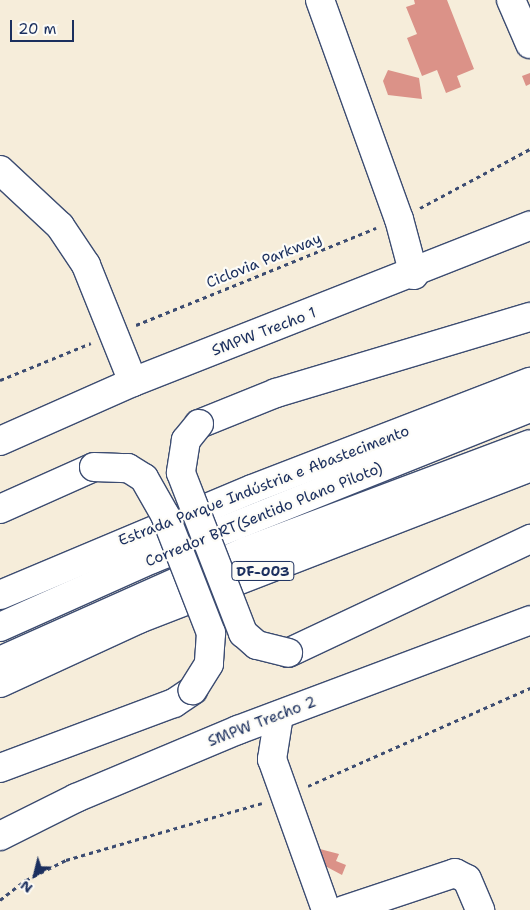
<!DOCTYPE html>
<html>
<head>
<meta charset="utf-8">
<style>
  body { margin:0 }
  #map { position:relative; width:530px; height:910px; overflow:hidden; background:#f6edda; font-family:"Shantell Sans",sans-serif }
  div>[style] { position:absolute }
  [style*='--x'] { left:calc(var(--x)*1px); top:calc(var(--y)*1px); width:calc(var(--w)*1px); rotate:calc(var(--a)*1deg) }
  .building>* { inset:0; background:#db9288 }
  .path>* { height:3px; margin-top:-1.5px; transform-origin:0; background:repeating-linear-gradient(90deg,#3c4c71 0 4px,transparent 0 8px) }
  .roads { filter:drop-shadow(1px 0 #3c4c71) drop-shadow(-1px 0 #3c4c71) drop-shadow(0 1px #3c4c71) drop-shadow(0 -1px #3c4c71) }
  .minor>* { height:28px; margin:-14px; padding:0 14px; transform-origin:14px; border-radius:14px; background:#fff }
  .highway>* { height:28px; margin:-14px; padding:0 14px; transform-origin:14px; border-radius:14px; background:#fff }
  .bridges { filter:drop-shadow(1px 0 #3c4c71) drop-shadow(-1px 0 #3c4c71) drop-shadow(0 1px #3c4c71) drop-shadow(0 -1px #3c4c71) }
  .highway-bridge>* { height:28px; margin:-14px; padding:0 14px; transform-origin:14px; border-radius:14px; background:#fff }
  span { translate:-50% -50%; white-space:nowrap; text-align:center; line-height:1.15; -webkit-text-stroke:4.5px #fdfcf7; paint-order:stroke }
  .shield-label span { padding:1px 4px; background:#fdfcf7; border:1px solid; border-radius:4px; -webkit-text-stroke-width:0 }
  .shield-label { font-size:14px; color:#1b2f5e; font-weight:700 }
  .street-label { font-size:15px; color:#1b2f5e }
  .north { position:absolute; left:10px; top:850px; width:50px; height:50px; -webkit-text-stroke:4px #fdfcf7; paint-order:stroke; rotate:216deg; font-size:14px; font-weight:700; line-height:20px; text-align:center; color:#1b2f5e }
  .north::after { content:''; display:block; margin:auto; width:18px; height:22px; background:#1b2f5e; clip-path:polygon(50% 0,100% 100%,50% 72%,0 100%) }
  .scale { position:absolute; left:10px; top:20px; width:64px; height:22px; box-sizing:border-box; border:2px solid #1b2f5e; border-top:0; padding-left:6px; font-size:15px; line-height:18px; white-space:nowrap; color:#1b2f5e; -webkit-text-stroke:4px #fdfcf7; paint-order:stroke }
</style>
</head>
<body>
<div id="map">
  <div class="building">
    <i style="clip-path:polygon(414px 0,447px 0,474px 69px,457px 76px,461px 87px,446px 93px,437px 70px,422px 76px,407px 38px,417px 34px,406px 7px,415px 4px)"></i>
    <i style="clip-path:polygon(388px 70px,419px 78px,422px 99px,388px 95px,383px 81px)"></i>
    <i style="clip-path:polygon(530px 73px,530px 84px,526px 86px,522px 76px)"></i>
    <i style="clip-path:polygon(316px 848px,339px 854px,336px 861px,346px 865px,342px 875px,312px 859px)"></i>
  </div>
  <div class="path">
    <i style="--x:420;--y:208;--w:125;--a:-28.2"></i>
    <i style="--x:136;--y:325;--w:259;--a:-22"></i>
    <i style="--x:0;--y:380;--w:98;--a:-22.1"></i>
    <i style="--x:308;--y:786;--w:243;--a:-23.8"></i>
    <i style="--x:0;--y:900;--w:33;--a:-38"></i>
    <i style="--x:26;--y:880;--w:45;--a:-26.6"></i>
    <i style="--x:66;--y:860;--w:204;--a:-16.2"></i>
  </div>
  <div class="roads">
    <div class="minor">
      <i style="--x:320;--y:0;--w:233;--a:70.2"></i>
      <i style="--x:399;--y:219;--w:58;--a:75"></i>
      <i style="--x:511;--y:0;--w:48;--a:66.6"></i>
      <i style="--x:0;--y:170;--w:82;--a:43"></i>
      <i style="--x:60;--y:226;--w:47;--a:56.3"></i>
      <i style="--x:86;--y:265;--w:126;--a:68.1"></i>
      <i style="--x:0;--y:441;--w:145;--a:-23.9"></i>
      <i style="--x:133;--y:382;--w:427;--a:-21.5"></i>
      <i style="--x:0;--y:627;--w:167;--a:-24.1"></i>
      <i style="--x:152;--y:559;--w:407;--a:-21.8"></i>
      <i style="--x:0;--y:661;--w:269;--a:-24.1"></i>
      <i style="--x:246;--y:551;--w:303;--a:-20.6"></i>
      <i style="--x:279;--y:715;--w:45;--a:99"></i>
      <i style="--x:272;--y:759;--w:160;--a:70.3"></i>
      <i style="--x:0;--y:836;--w:85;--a:-26.6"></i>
      <i style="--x:76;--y:798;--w:176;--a:-22.8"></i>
      <i style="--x:238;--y:730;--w:312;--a:-20.6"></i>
      <i style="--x:344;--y:910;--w:117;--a:-18.4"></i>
      <i style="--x:455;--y:873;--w:13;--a:27"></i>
      <i style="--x:467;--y:879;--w:34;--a:67"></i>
    </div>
    <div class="highway">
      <i style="--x:199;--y:424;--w:83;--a:-21.9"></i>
      <i style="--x:276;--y:393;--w:265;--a:-16.7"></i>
      <i style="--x:0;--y:509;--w:103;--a:-24.1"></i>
      <i style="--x:0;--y:595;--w:273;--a:-22.8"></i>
      <i style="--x:252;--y:489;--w:298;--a:-21.1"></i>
      <i style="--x:288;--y:653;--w:268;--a:-25.2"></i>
      <i style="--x:0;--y:683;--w:153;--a:-24.7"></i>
      <i style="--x:139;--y:619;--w:420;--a:-21.2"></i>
      <i style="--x:0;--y:768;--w:186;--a:-20.5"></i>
      <i style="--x:174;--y:703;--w:23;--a:-34"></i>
    </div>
  </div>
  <div class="bridges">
    <div class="highway-bridge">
      <i style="--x:199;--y:424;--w:21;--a:129"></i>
      <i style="--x:186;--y:440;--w:33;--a:99"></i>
      <i style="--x:181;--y:473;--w:172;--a:68.8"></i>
      <i style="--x:243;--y:633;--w:18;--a:41"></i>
      <i style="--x:257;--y:645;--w:32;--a:14"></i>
      <i style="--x:94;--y:467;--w:34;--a:2"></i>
      <i style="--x:128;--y:468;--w:19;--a:32"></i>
      <i style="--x:144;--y:478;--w:43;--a:60.4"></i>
      <i style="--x:165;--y:515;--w:127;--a:68.7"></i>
      <i style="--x:211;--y:633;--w:31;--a:94"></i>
      <i style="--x:209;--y:664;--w:31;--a:122"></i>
    </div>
  </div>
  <div class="shield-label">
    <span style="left:263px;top:571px">DF-003</span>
  </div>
  <div class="street-label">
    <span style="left:264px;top:261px;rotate:-22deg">Ciclovia Parkway</span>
    <span style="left:264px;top:332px;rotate:-21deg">SMPW Trecho 1</span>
    <span style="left:264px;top:486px;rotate:-21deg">Estrada Parque Indústria e Abastecimento</span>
    <span style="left:264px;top:515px;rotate:-22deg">Corredor BRT(Sentido Plano Piloto)</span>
    <span style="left:262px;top:722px;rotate:-21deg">SMPW Trecho 2</span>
  </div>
  <div class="north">N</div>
  <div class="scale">20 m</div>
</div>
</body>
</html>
